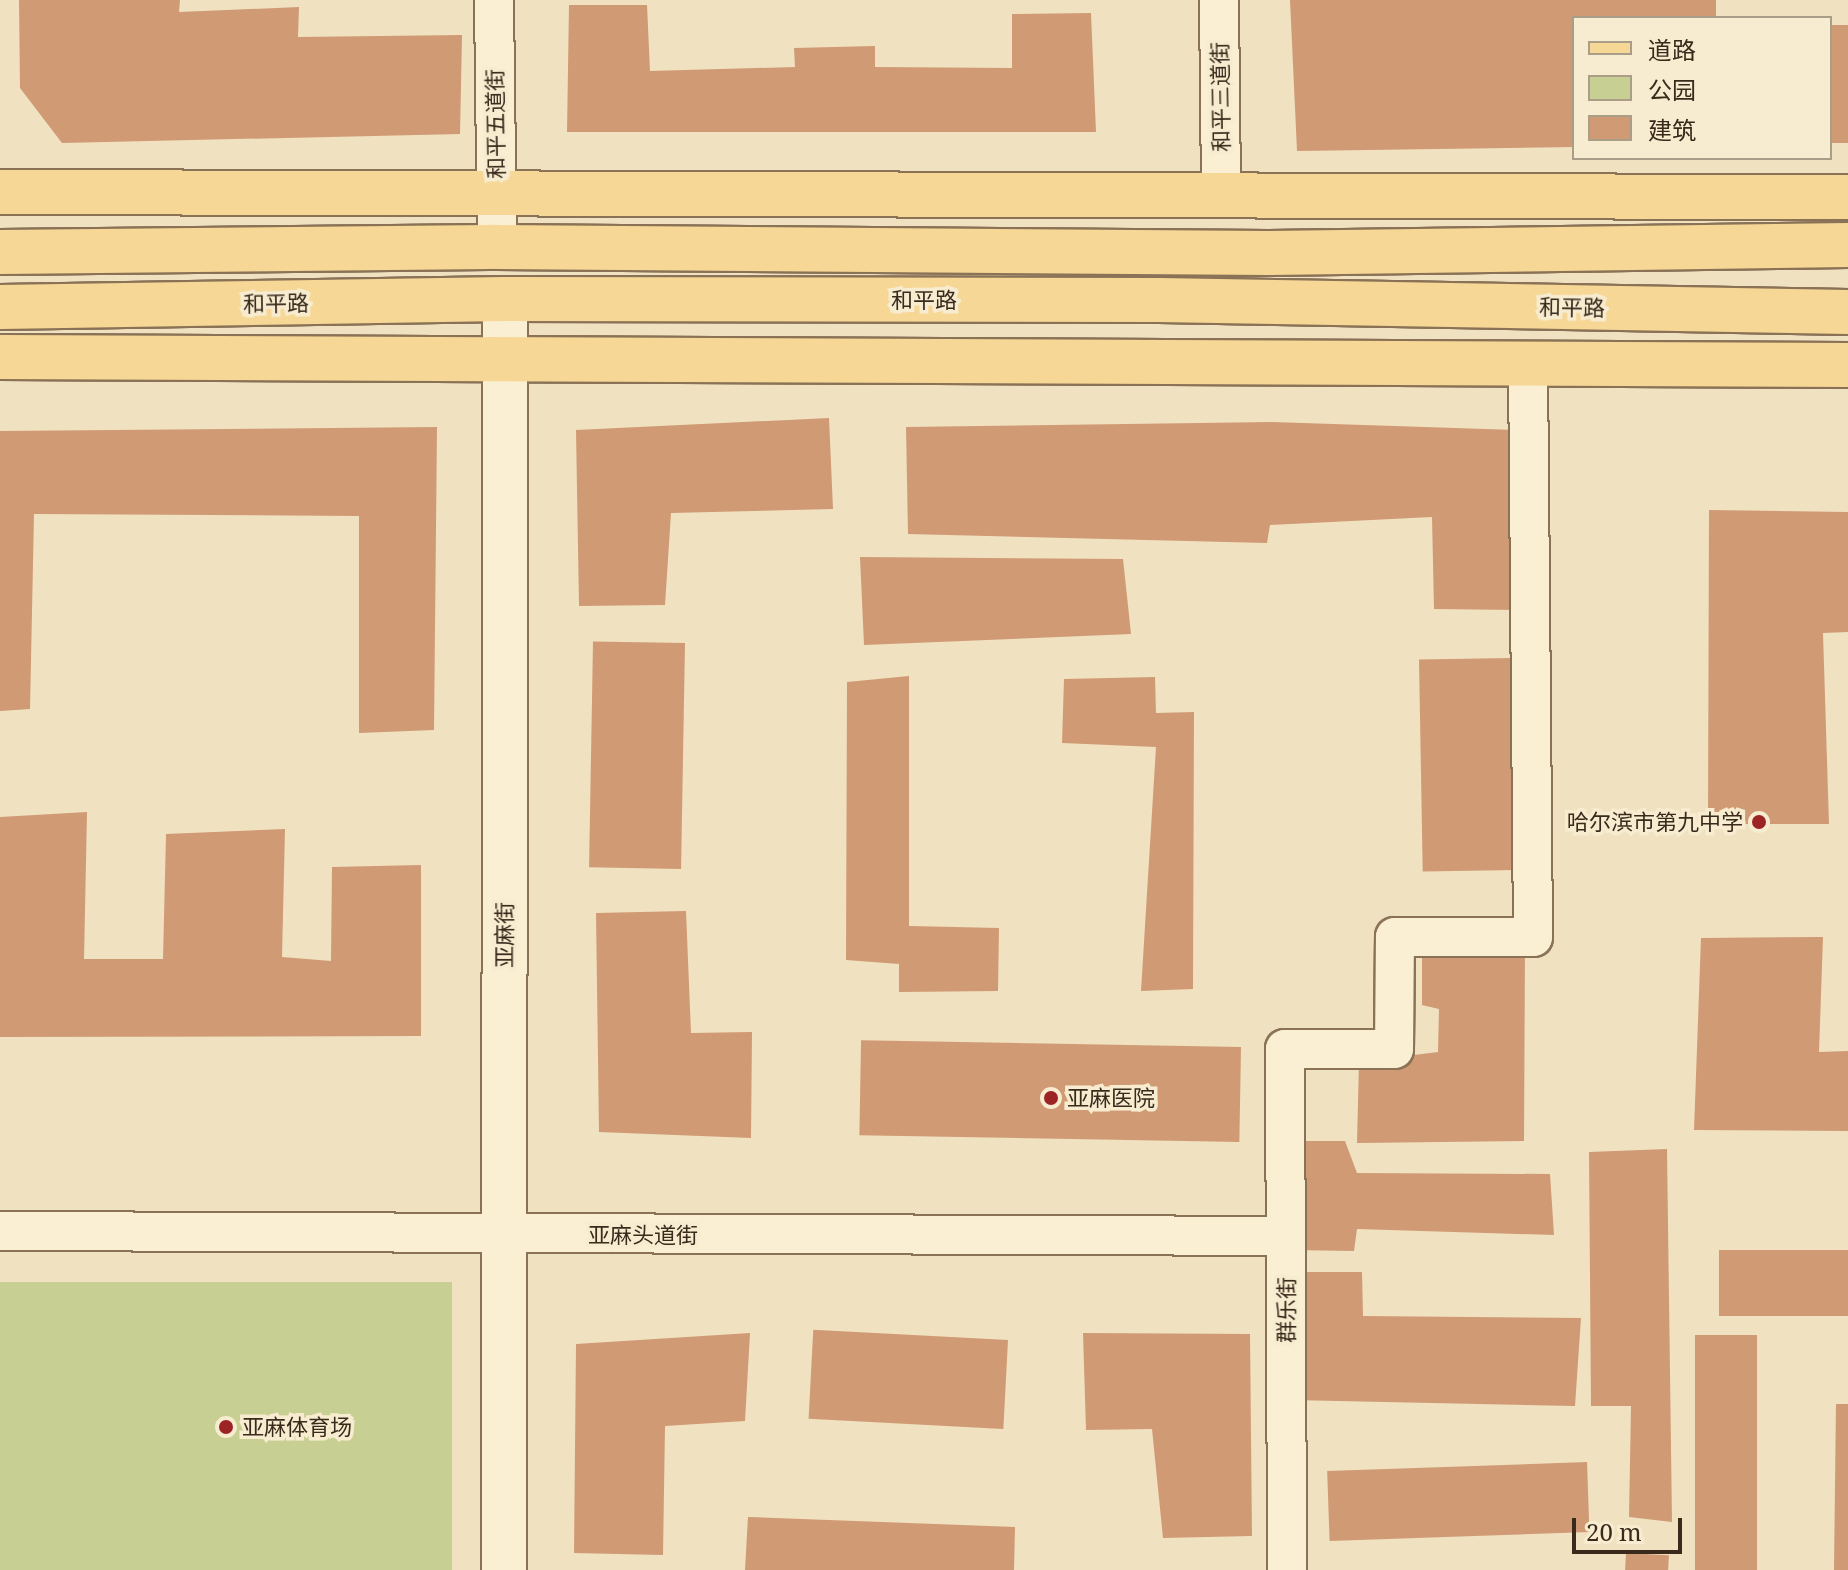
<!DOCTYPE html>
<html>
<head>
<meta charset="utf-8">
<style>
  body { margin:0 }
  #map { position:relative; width:1848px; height:1570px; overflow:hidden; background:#f0e1c0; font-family:"Noto Serif","Noto Sans SC",serif }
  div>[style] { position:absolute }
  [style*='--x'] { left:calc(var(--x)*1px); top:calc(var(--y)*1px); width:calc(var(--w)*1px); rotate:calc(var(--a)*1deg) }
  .green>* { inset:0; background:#c8cf93; transform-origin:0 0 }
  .building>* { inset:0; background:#d09a74; transform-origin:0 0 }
  .roads { filter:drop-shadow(2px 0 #8a7257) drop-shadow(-2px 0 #8a7257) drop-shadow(0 2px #8a7257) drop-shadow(0 -2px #8a7257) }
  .street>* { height:38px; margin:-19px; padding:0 19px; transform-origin:19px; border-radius:19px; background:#faefd3 }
  .secondary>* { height:44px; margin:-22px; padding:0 22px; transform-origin:22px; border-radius:22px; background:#faefd3 }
  .primary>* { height:44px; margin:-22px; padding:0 22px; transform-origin:22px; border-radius:22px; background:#f6d795 }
  .dots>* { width:22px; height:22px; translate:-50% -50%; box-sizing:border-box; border:4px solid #f7ecd0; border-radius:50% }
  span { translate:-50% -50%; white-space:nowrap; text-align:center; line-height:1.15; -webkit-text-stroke:7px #f7ecd0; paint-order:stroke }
  .street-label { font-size:22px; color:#392a1c }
  .poi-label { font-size:22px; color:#392a1c }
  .right { translate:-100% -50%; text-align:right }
  .left { translate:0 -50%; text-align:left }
  .legend { position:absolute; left:1572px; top:16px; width:260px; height:144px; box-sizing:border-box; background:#f7ecd0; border:2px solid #ab9e88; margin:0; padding:10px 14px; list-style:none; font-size:24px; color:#392a1c }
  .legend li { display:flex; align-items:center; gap:16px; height:40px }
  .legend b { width:40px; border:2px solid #ab9e88 }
  .scale { position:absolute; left:1572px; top:1518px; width:110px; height:36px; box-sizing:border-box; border:4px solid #392a1c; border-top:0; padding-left:10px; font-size:24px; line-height:28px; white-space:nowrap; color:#392a1c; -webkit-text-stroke:6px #f7ecd0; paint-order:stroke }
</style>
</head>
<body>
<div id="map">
  <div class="green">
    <i style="left:452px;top:1282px;width:288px;height:452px;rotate:90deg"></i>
  </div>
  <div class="building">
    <i style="clip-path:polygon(19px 0,180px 0,179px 12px,299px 7px,298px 37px,462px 35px,460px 134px,62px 143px,20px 88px)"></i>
    <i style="clip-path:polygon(1290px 0,1716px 0,1716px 18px,1574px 18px,1574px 147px,1297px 151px)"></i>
    <i style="clip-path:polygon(569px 5px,647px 5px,650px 71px,795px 67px,794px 48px,875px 46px,875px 67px,1012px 68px,1012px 14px,1091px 13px,1096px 132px,567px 132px)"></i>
    <i style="left:1848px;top:25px;width:118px;height:18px;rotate:90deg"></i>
    <i style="clip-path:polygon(829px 418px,833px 509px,671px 513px,665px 605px,579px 606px,576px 430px)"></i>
    <i style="clip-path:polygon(1272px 422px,1516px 430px,1519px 610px,1434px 609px,1432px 517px,1270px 525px,1267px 543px,908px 534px,906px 427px)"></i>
    <i style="clip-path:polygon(437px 427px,434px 730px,359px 733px,359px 516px,34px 514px,30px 709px,0 711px,0 431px)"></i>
    <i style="clip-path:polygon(1709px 510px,1848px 512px,1848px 632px,1823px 633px,1829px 824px,1708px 824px)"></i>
    <i style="clip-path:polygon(860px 557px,1123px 559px,1131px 634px,864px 645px)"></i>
    <i style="left:685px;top:643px;width:226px;height:92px;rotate:91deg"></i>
    <i style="left:1512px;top:658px;width:212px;height:93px;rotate:89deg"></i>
    <i style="clip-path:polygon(909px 676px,909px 926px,999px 928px,998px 991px,899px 992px,899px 964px,846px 960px,847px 682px)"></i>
    <i style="clip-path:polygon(1155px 677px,1156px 713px,1194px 712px,1193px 989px,1141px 991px,1156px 747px,1062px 743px,1064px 679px)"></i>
    <i style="clip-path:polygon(87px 812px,84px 959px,163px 959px,166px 834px,285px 829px,282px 957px,331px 961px,332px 867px,421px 865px,421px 1036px,0 1037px,0 817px)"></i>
    <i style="clip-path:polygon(686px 911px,691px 1033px,752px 1032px,751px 1138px,599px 1132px,596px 913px)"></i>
    <i style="clip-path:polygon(1823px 937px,1819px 1052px,1848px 1051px,1848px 1131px,1694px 1130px,1701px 938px)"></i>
    <i style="clip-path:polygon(1525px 947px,1524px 1141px,1357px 1143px,1359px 1062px,1438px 1052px,1439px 1009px,1422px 1005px,1422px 949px)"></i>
    <i style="left:1241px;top:1047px;width:95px;height:380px;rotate:91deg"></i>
    <i style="clip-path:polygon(1289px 1141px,1345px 1141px,1357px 1173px,1550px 1174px,1554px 1235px,1357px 1229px,1354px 1251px,1290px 1250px)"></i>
    <i style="clip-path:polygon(1667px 1149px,1672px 1522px,1629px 1517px,1631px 1406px,1591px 1406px,1589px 1152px)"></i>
    <i style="left:1848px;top:1250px;width:66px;height:129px;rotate:90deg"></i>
    <i style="clip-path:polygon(1292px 1272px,1362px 1272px,1363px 1316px,1581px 1318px,1575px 1406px,1291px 1400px)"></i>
    <i style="clip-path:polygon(750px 1333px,745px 1421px,665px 1426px,663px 1555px,574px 1553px,576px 1344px)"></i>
    <i style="clip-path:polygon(1083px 1333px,1250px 1334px,1252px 1536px,1163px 1538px,1152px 1429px,1086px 1430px)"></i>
    <i style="left:1757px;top:1335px;width:235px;height:62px;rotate:90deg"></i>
    <i style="left:1008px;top:1340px;width:89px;height:195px;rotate:93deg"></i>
    <i style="clip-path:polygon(1836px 1404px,1848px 1404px,1848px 1570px,1834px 1570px)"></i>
    <i style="left:1587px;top:1462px;width:70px;height:260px;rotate:88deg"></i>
    <i style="clip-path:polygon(748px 1517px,1015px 1527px,1014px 1570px,745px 1570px)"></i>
    <i style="left:1626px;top:1553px;width:43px;height:17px;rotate:3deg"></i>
  </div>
  <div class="roads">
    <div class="street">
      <i style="--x:494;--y:0;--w:247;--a:89.3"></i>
      <i style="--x:1219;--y:0;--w:193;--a:89.4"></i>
      <i style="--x:0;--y:1231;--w:1286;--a:0.22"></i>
      <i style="--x:1287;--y:1570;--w:521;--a:-90.22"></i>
      <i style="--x:1285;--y:1049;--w:109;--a:0"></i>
      <i style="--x:1394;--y:1049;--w:112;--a:-89.5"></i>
      <i style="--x:1395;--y:937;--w:138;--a:0"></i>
      <i style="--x:1533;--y:937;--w:573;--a:-90.5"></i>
    </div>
    <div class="secondary">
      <i style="--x:504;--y:1570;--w:1271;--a:-89.95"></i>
    </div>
    <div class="primary">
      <i style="--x:0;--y:192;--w:1848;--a:0.16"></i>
      <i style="--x:0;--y:252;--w:497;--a:-0.6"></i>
      <i style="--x:497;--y:247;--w:772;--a:0.45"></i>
      <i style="--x:1269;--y:253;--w:579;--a:-0.79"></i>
      <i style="--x:0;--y:307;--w:505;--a:-0.91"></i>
      <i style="--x:505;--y:299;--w:654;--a:0.09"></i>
      <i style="--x:1159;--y:300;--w:689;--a:1"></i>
      <i style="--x:0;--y:357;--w:1848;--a:0.25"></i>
    </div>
  </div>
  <div class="dots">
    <i style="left:1759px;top:822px;background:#9c2425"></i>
    <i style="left:1051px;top:1098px;background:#9c2425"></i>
    <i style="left:226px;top:1427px;background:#9c2425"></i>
  </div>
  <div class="street-label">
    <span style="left:1220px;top:97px;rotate:-91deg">和平三道街</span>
    <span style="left:495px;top:124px;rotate:-91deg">和平五道街</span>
    <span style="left:924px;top:300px">和平路</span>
    <span style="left:276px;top:303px;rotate:-1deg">和平路</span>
    <span style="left:1572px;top:307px;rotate:1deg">和平路</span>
    <span style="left:504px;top:935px;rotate:-90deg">亚麻街</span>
    <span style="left:643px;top:1235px">亚麻头道街</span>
    <span style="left:1286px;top:1310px;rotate:-90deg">群乐街</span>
  </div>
  <div class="poi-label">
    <span class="right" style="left:1743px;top:822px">哈尔滨市第九中学</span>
    <span class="left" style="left:1067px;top:1098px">亚麻医院</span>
    <span class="left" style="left:242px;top:1427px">亚麻体育场</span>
  </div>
  <ul class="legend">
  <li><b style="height:10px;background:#f6d795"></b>道路</li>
  <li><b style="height:22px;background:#c8cf93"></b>公园</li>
  <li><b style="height:22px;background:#d09a74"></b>建筑</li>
  </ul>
  <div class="scale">20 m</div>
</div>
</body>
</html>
